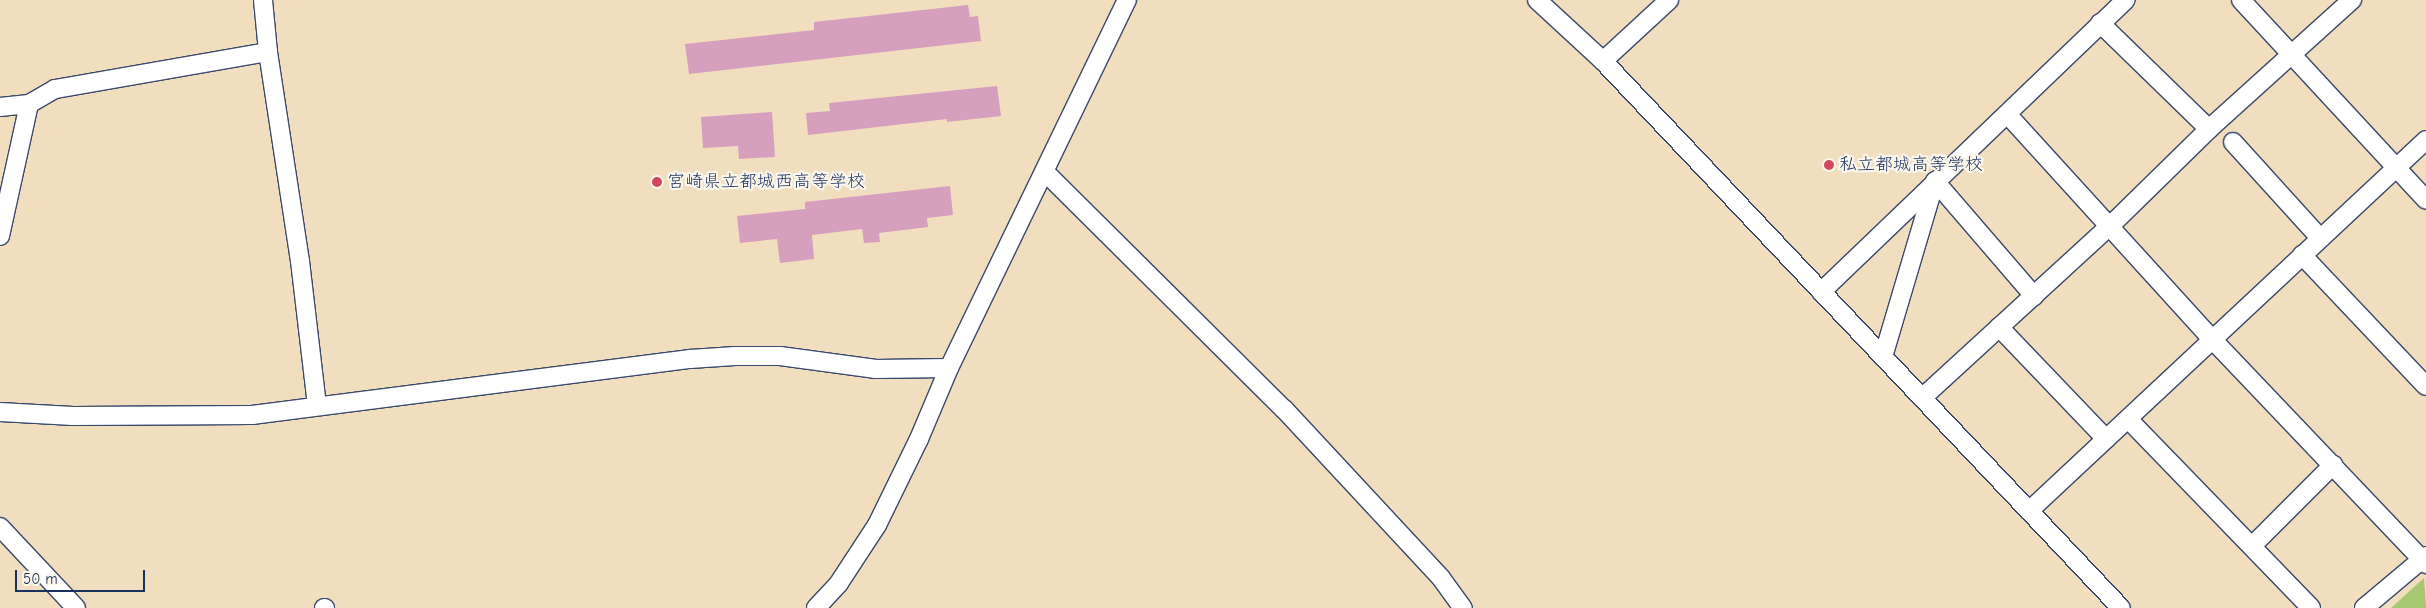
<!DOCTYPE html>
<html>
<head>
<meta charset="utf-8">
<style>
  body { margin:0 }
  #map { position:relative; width:2426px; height:608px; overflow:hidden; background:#f1debe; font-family:"Comic Neue","Klee One",sans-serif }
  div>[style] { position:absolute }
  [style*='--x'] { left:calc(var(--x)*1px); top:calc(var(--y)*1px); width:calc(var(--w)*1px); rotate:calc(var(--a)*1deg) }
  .green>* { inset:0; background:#a7c870 }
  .building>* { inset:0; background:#d69fbe }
  .roads { filter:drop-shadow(1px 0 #3b496c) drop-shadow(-1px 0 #3b496c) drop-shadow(0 1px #3b496c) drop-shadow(0 -1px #3b496c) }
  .minor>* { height:18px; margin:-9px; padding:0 9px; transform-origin:9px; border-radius:9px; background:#fff }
  .dots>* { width:14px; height:14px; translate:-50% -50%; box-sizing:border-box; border:2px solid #fbf7ec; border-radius:50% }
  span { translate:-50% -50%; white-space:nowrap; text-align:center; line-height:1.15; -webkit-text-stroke:4.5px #fbf7ec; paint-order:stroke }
  .poi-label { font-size:18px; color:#1b2f5e }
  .left { translate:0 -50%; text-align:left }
  .scale { position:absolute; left:15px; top:570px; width:130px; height:22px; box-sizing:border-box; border:2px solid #1b2f5e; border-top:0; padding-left:6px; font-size:15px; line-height:18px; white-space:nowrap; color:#1b2f5e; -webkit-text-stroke:4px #fbf7ec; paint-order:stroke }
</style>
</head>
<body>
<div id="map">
  <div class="green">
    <i style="clip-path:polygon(2424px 578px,2426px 608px,2391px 608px)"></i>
  </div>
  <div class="building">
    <i style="clip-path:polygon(968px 5px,970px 17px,978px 16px,981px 41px,689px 74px,685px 44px,814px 30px,814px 22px)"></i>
    <i style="clip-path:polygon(997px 86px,1001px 116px,947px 122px,947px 119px,808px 135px,806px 113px,830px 111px,829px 103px)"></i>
    <i style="clip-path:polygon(772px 112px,775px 157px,739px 159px,738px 146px,703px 148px,701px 117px)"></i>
    <i style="clip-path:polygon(950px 186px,953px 215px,927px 218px,928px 227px,879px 233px,880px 242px,864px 243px,862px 229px,812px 235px,814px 259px,780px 263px,777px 239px,740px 243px,737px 216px,805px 209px,805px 202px)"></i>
  </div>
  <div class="roads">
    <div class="minor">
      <i style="--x:263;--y:0;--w:52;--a:84.5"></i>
      <i style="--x:268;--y:52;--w:211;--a:81.3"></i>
      <i style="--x:300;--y:261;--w:146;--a:83.3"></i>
      <i style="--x:1537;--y:0;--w:90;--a:42.7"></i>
      <i style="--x:1603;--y:61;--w:753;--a:46.56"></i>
      <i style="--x:2241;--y:0;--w:272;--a:47.2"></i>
      <i style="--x:2100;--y:23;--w:152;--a:44.2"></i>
      <i style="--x:1603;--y:61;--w:90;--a:-42.7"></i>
      <i style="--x:0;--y:107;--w:29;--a:-6"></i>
      <i style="--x:2008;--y:115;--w:303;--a:47.7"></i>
      <i style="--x:2212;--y:339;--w:311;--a:46.4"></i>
      <i style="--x:2233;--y:142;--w:130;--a:47.8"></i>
      <i style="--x:1045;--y:172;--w:337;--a:44.8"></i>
      <i style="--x:1284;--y:409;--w:231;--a:47.1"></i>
      <i style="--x:1441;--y:578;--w:37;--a:54"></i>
      <i style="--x:1935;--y:181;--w:152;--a:49.3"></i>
      <i style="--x:0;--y:236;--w:135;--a:-77.6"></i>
      <i style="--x:29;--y:104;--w:30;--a:-30"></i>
      <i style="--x:55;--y:89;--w:216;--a:-9.9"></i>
      <i style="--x:2302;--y:255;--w:180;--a:46.6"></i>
      <i style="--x:1821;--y:292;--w:422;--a:-43.8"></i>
      <i style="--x:1999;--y:327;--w:155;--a:46.3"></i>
      <i style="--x:1883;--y:357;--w:183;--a:-73.5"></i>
      <i style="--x:1922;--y:398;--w:255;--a:-42.5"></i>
      <i style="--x:2110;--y:226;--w:139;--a:-44.4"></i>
      <i style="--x:2209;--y:129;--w:193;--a:-42.1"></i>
      <i style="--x:0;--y:412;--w:73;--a:3.1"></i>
      <i style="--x:73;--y:416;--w:179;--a:-0.3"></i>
      <i style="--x:252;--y:415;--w:442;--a:-7.3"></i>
      <i style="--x:690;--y:359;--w:45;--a:-3.8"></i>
      <i style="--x:735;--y:356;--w:45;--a:0"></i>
      <i style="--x:780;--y:356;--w:97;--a:7.7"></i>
      <i style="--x:876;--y:369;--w:73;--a:-0.8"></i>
      <i style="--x:2128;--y:419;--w:263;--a:45.9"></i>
      <i style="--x:2029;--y:511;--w:543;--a:-43.06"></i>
      <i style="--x:0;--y:527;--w:111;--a:46.8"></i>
      <i style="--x:2252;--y:546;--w:115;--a:-45"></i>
      <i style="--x:324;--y:608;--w:1;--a:0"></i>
      <i style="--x:816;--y:608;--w:34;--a:-47"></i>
      <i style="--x:839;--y:583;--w:69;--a:-56.8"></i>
      <i style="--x:877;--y:525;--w:96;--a:-64"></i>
      <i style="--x:919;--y:439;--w:77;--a:-67.1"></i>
      <i style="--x:949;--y:368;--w:409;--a:-64.2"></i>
      <i style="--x:2364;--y:608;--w:81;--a:-40"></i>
    </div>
  </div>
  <div class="dots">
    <i style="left:1829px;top:165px;background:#d1495b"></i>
    <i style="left:657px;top:182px;background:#d1495b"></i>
  </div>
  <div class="poi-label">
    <span class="left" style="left:1839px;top:165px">私立都城高等学校</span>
    <span class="left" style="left:667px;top:182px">宮崎県立都城西高等学校</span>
  </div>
  <div class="scale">50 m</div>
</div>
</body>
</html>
